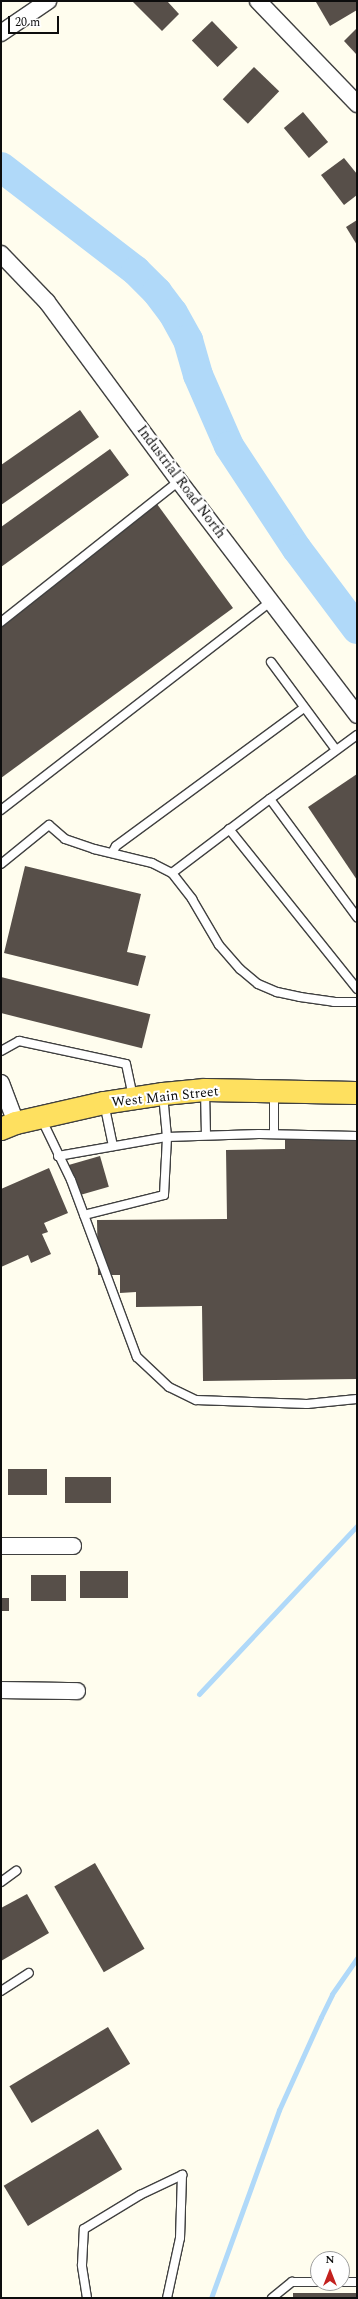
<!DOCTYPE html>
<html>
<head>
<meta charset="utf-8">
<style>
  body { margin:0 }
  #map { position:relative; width:358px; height:2299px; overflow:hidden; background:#fffdee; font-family:Spectral,serif }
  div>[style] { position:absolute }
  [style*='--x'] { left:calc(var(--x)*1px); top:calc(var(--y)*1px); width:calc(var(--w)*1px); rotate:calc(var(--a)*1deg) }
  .stream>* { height:5px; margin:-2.5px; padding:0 2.5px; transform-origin:2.5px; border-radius:2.5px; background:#b0d9f9 }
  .river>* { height:30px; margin:-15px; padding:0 15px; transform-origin:15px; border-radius:15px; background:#b0d9f9 }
  .building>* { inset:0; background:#574f49; transform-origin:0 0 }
  .roads { filter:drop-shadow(1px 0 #404040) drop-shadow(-1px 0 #404040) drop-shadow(0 1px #404040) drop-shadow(0 -1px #404040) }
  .lane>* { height:8px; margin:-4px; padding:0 4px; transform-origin:4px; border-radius:4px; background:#fff }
  .street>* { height:16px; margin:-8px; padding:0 8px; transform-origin:8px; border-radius:8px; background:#fff }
  .primary>* { height:22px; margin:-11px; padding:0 11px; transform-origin:11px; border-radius:11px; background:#fee05f }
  span { translate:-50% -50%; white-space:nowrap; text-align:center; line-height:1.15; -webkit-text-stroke:4px #fff; paint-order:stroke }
  .street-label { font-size:14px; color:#0d0d0d }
  .frame { position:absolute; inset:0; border:2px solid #0d0d0d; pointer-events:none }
  .north { position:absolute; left:310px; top:2251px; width:40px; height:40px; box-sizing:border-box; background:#fff; border:1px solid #9e9e9e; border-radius:50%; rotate:0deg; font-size:11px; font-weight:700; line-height:16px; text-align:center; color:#0d0d0d }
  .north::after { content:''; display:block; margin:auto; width:14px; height:18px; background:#c3211f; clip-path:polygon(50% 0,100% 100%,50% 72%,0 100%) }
  .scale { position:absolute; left:8px; top:16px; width:51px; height:18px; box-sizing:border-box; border:2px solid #0d0d0d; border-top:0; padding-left:5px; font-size:12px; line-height:14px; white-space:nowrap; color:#0d0d0d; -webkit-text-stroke:3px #fff; paint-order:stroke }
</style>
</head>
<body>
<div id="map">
  <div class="stream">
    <i style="--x:199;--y:1694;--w:231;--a:-46.8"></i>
    <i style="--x:211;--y:2298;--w:200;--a:-70.1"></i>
    <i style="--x:279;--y:2110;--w:102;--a:-65.7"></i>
    <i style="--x:321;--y:2017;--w:25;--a:-64"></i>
    <i style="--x:332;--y:1994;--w:44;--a:-55.2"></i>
  </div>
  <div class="river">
    <i style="--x:1;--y:167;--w:170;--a:37.6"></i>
    <i style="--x:136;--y:271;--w:30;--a:45"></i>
    <i style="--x:157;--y:292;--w:26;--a:53"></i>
    <i style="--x:173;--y:313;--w:31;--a:61"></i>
    <i style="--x:188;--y:340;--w:36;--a:74"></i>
    <i style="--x:198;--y:375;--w:77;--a:66.4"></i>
    <i style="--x:229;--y:446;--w:123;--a:56.6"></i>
    <i style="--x:297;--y:549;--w:100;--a:53.1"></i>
  </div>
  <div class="building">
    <i style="clip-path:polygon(132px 1px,167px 1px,179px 14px,162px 31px)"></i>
    <i style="clip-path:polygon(318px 1px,357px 1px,357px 10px,330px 26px,316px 2px)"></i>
    <i style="left:212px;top:21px;width:37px;height:28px;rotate:46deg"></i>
    <i style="clip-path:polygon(357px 28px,357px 55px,344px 41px)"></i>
    <i style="left:254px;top:67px;width:35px;height:45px;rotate:44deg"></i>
    <i style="left:303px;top:112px;width:39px;height:25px;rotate:50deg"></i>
    <i style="clip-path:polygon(344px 158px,357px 174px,357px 195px,344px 205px,321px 175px)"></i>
    <i style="clip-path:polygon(357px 220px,357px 245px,346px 227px)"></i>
    <i style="clip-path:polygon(80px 410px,99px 437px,1px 505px,1px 465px)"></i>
    <i style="clip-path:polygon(110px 449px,129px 475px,1px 567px,1px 527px)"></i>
    <i style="clip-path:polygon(157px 504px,233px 608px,1px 778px,1px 618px)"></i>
    <i style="clip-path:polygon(357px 774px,357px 880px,308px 807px)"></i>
    <i style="clip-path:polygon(25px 866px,141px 894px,127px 952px,146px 956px,138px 986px,4px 953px)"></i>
    <i style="left:1px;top:977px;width:154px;height:35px;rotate:14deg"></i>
    <i style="clip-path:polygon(356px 1137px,357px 1379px,203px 1381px,202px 1306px,136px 1307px,136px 1292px,120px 1293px,120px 1275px,98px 1275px,97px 1220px,227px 1219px,226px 1150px,285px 1149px,285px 1138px)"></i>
    <i style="left:100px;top:1156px;width:32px;height:38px;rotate:74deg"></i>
    <i style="clip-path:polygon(49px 1168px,68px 1213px,44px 1223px,48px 1232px,42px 1234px,51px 1254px,31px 1263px,28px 1255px,1px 1267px,1px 1189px)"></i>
    <i style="left:8px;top:1469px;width:39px;height:26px"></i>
    <i style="left:65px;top:1477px;width:46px;height:26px"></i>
    <i style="left:80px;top:1571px;width:48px;height:27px"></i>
    <i style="left:31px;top:1575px;width:35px;height:26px"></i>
    <i style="left:1px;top:1598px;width:8px;height:13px"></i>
    <i style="left:95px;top:1863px;width:99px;height:47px;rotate:60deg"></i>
    <i style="clip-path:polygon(27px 1894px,49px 1933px,1px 1961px,1px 1908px)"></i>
    <i style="left:108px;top:2027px;width:43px;height:115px;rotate:59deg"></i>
    <i style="left:98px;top:2129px;width:47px;height:110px;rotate:59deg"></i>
    <i style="left:293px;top:2293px;width:64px;height:5px"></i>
  </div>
  <div class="roads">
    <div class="lane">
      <i style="--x:1;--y:622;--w:227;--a:-38.4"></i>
      <i style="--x:271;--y:662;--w:109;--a:53.5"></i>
      <i style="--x:357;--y:735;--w:108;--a:143.7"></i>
      <i style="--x:270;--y:799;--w:147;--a:53.6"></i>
      <i style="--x:1;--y:810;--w:341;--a:-37.7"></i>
      <i style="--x:229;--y:829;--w:205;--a:51.3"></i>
      <i style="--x:112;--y:853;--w:8;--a:-60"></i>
      <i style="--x:116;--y:846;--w:233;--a:-36.3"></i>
      <i style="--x:1;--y:864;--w:62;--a:-39.1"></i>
      <i style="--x:49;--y:825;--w:21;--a:41"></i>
      <i style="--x:65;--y:839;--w:31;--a:19"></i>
      <i style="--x:94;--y:849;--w:60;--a:13.6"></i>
      <i style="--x:152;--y:863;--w:22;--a:27"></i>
      <i style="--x:172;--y:873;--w:33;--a:52"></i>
      <i style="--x:192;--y:899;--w:53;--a:59.6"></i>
      <i style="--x:219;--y:945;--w:32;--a:49"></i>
      <i style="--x:240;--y:969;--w:23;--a:40"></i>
      <i style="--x:258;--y:984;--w:21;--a:23"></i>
      <i style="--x:277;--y:992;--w:24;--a:12"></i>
      <i style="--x:300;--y:997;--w:34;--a:8"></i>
      <i style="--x:334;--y:1002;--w:23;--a:0"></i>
      <i style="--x:172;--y:873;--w:123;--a:-37.1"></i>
      <i style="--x:1;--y:1051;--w:21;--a:-29"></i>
      <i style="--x:19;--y:1041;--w:109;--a:12.1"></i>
      <i style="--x:126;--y:1064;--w:35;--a:78"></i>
      <i style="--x:205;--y:1091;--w:44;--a:88.7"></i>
      <i style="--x:274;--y:1092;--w:42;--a:90"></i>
      <i style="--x:104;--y:1103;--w:44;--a:78.2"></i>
      <i style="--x:41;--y:1118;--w:69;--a:64.2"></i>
      <i style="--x:71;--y:1180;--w:189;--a:69.6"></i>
      <i style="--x:137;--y:1357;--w:44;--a:43.2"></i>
      <i style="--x:169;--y:1387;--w:30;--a:26"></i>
      <i style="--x:196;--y:1400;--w:111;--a:2.1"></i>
      <i style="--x:307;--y:1404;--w:50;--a:-5.7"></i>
      <i style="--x:58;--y:1156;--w:111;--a:-9.9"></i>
      <i style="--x:167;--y:1137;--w:92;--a:-1.9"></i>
      <i style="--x:259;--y:1134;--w:98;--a:1.2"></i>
      <i style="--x:84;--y:1215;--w:82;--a:-14"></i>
      <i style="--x:164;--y:1195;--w:58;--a:-87"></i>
      <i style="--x:167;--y:1137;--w:42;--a:-95.4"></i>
      <i style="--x:1;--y:1882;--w:19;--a:-36"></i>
      <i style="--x:1;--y:1991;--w:33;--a:-33"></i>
      <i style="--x:342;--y:2282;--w:15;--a:0"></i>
      <i style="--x:87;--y:2298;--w:33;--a:-99"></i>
      <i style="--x:82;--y:2265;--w:36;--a:-87"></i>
      <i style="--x:84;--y:2229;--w:66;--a:-31.3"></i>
      <i style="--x:140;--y:2195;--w:47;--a:-25.5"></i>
      <i style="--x:182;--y:2175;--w:63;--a:91.8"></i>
      <i style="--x:180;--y:2238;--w:61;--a:102.2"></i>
      <i style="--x:272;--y:2298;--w:26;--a:-39"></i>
      <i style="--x:292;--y:2282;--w:26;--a:0"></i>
    </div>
    <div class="street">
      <i style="--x:258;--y:1;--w:143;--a:46.1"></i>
      <i style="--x:1;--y:33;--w:57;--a:-34.2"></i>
      <i style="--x:1;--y:254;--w:66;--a:46.2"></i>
      <i style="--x:47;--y:302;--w:222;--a:53.6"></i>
      <i style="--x:179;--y:481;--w:294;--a:52.7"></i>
      <i style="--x:1;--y:1083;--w:43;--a:69.4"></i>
      <i style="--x:1;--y:1546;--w:72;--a:0"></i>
      <i style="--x:1;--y:1690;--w:76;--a:0.8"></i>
    </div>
    <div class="primary">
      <i style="--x:1;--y:1129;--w:16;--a:-22"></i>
      <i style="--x:16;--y:1123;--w:90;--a:-12.8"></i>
      <i style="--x:104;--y:1103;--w:60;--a:-8.7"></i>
      <i style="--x:163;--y:1094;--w:42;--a:-5.4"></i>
      <i style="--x:205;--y:1090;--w:152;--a:1.1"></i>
    </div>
  </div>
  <div class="street-label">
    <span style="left:181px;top:482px;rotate:53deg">Industrial Road North</span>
    <span style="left:165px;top:1097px;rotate:-6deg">West Main Street</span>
  </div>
  <div class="frame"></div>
  <div class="north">N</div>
  <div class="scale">20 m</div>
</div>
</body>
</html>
